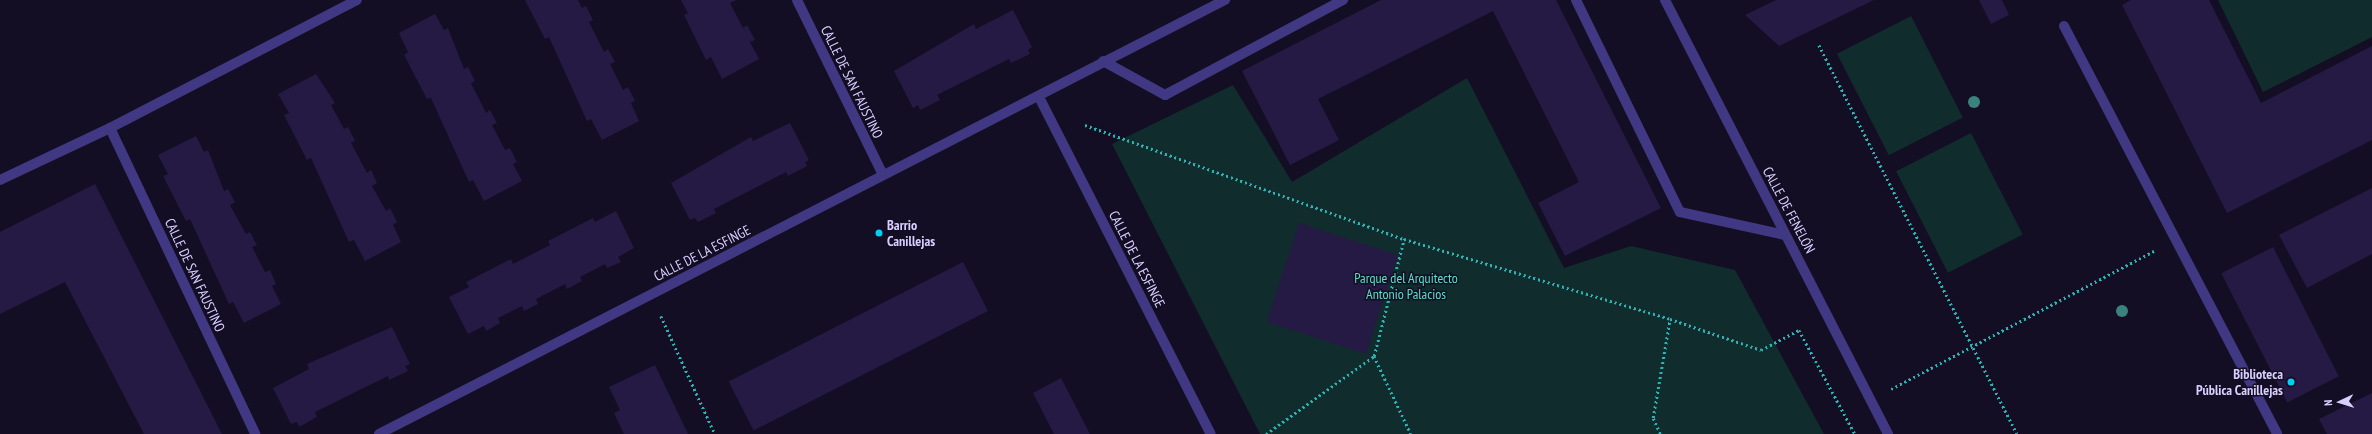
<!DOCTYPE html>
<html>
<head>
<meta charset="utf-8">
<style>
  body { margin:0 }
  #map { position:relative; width:2372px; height:434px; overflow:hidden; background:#130e23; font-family:"PT Sans Narrow",sans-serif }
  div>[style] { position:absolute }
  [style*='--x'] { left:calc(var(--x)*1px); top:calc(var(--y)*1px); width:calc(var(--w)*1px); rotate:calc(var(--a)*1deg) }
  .green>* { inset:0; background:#112c2d; transform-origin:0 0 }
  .building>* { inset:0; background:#251a44; transform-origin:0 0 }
  .path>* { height:2.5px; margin-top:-1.25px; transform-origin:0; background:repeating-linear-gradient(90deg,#2eb3b5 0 2px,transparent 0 5px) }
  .lane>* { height:10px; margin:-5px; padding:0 5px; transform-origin:5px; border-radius:5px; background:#403882 }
  .street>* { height:10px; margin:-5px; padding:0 5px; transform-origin:5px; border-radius:5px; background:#403882 }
  .trees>* { width:12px; height:12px; margin:-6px; border-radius:50%; background:#3a827e }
  .dots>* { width:11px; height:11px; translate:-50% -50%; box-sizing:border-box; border:2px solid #130e23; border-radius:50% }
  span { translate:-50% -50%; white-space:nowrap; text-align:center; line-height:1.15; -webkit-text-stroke:3px #130e23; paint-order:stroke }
  .street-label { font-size:14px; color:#d8cfff }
  .poi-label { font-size:14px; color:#d8cfff; font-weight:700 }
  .left { translate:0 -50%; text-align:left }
  .right { translate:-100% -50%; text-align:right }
  .park-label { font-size:14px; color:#5ae0c8 }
  .north { position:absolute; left:2320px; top:382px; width:40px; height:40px; -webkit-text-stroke:3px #130e23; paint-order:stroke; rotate:266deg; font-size:11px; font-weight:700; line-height:16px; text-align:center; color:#d8cfff }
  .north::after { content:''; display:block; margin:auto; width:14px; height:18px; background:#d8cfff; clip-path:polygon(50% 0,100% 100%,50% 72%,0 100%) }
</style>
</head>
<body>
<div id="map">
  <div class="green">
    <i style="clip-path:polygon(2218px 0,2372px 0,2372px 37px,2263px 92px)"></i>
    <i style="left:1911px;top:16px;width:114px;height:83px;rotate:63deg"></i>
    <i style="clip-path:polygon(1467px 78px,1564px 268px,1631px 246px,1735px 270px,1824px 434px,1260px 434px,1112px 144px,1233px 85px,1292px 182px)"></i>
    <i style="left:1971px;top:133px;width:114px;height:84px;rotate:63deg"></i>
  </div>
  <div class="building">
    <i style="clip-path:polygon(525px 0,578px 0,582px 8px,586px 6px,593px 20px,589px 22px,604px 52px,608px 49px,615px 62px,610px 64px,623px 90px,628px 87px,635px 101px,631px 103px,639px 121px,602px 140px,591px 119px,587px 121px,549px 37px,545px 39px)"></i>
    <i style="clip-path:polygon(681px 0,736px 0,730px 3px,743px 28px,747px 25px,755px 40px,750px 42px,759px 59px,722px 79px,711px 57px,706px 60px,684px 15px,688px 13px)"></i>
    <i style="clip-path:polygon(1381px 0,1556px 0,1661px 208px,1565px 256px,1538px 203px,1579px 182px,1493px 11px,1318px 99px,1339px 140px,1290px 165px,1242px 71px)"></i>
    <i style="clip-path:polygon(1776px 0,1874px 0,1779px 46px,1745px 15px)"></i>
    <i style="clip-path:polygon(1979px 0,2002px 0,2009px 15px,1991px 24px)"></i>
    <i style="clip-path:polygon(2131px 0,2209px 0,2261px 103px,2372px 46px,2372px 140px,2227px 213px,2122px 5px)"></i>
    <i style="clip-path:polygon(1013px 10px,1032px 47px,1028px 50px,1030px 54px,1011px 63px,1009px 59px,937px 95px,940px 100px,920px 110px,918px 105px,913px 108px,894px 71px,974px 24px,976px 29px)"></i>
    <i style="clip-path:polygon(435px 14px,444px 30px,448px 28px,464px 69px,468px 67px,475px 81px,471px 83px,486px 113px,490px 110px,497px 123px,492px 125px,505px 150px,510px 148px,517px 162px,513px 164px,522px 181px,484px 201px,473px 180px,469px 182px,431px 98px,427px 99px,404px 55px,408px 52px,399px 33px)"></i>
    <i style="clip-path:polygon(316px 74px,335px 103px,331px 105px,344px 129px,348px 127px,355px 141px,351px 143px,367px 173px,371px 170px,377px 183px,372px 186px,386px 211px,390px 208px,397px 222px,393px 225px,401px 242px,365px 261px,354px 240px,349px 242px,311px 158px,307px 160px,284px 115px,289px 113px,278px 94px)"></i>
    <i style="clip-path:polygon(790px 123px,809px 160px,805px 162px,807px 166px,788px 176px,786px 172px,714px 209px,716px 213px,698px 222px,695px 218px,690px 220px,671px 183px,751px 137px,753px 141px)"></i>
    <i style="clip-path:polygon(196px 136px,204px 152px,208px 150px,224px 191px,228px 189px,235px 202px,230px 205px,246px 234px,250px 232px,257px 245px,252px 247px,265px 272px,270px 270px,276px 284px,272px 286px,281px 304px,244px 323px,233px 302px,229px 304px,190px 219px,186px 221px,163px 176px,168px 174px,158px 155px)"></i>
    <i style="clip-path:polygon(95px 184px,222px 434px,144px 434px,65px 282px,0 314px,0 232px)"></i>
    <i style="clip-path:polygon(2372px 188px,2372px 254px,2307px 288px,2279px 235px)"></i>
    <i style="clip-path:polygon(616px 211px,634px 248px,618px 257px,621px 262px,607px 268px,605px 264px,580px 277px,582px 281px,567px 289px,565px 284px,536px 299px,538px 304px,524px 311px,522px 306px,498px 318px,500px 323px,486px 331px,484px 326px,468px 334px,449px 297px,469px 287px,466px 282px,511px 259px,513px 264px,550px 245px,548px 241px,593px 218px,595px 222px)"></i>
    <i style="left:1299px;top:223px;width:104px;height:104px;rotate:18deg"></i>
    <i style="left:2273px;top:247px;width:145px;height:58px;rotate:63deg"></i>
    <i style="left:963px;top:262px;width:55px;height:263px;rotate:63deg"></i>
    <i style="clip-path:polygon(392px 327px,410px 364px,405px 366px,408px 371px,389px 380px,388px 376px,315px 412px,317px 417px,299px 427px,297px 422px,291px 424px,273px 388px,309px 369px,307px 364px)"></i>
    <i style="clip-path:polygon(655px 365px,688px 434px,624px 434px,614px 413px,620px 410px,609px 387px)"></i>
    <i style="clip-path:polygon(1061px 378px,1090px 434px,1054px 434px,1033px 393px)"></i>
    <i style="clip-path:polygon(2372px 393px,2372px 434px,2327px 434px,2319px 419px)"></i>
  </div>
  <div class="path">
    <i style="--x:1819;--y:45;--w:436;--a:63"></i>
    <i style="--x:1085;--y:125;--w:339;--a:19.7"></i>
    <i style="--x:1404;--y:239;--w:278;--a:16.7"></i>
    <i style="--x:1670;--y:319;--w:96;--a:18.8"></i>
    <i style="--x:1761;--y:350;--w:43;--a:-27.8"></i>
    <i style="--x:1799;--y:330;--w:118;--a:61.7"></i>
    <i style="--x:661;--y:316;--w:130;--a:65.4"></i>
    <i style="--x:1374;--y:356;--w:86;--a:64.6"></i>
    <i style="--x:1891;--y:389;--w:297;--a:-27.7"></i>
    <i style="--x:1266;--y:434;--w:133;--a:-35.8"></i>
    <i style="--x:1374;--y:356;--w:121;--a:-75.6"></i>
    <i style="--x:1660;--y:434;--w:17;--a:-114"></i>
    <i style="--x:1653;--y:418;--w:100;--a:-80.3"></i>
  </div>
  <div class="lane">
    <i style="--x:1576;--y:0;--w:236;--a:63.9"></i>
    <i style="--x:1680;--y:212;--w:107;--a:12.4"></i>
    <i style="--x:2064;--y:26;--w:460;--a:62.4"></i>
    <i style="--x:1103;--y:61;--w:71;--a:28.7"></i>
    <i style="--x:1165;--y:95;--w:202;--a:-28.1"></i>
  </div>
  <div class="street">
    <i style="--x:797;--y:0;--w:195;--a:63.8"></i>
    <i style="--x:1665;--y:0;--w:488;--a:62.8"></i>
    <i style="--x:1039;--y:97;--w:378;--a:63"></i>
    <i style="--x:110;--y:128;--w:339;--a:64.6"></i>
    <i style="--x:0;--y:180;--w:122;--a:-25.3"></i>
    <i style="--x:110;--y:128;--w:278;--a:-27.4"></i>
    <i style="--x:379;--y:434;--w:951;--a:-27.16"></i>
  </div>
  <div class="trees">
    <i style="left:1974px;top:102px"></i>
    <i style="left:2122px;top:311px"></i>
  </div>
  <div class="dots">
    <i style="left:879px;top:233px;background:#00cffa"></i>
    <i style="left:2291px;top:382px;background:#00cffa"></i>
  </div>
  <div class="street-label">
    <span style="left:852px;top:82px;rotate:64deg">CALLE DE SAN FAUSTINO</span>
    <span style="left:1789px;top:210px;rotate:62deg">CALLE DE FENELÓN</span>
    <span style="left:702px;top:253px;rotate:-27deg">CALLE DE LA ESFINGE</span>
    <span style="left:1137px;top:259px;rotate:63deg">CALLE DE LA ESFINGE</span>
    <span style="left:195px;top:275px;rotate:65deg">CALLE DE SAN FAUSTINO</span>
  </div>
  <div class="poi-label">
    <span class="left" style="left:887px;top:233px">Barrio<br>Canillejas</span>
    <span class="right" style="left:2283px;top:382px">Biblioteca<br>Pública Canillejas</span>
  </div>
  <div class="park-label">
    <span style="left:1406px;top:286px">Parque del Arquitecto<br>Antonio Palacios</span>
  </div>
  <div class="north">N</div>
</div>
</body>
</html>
